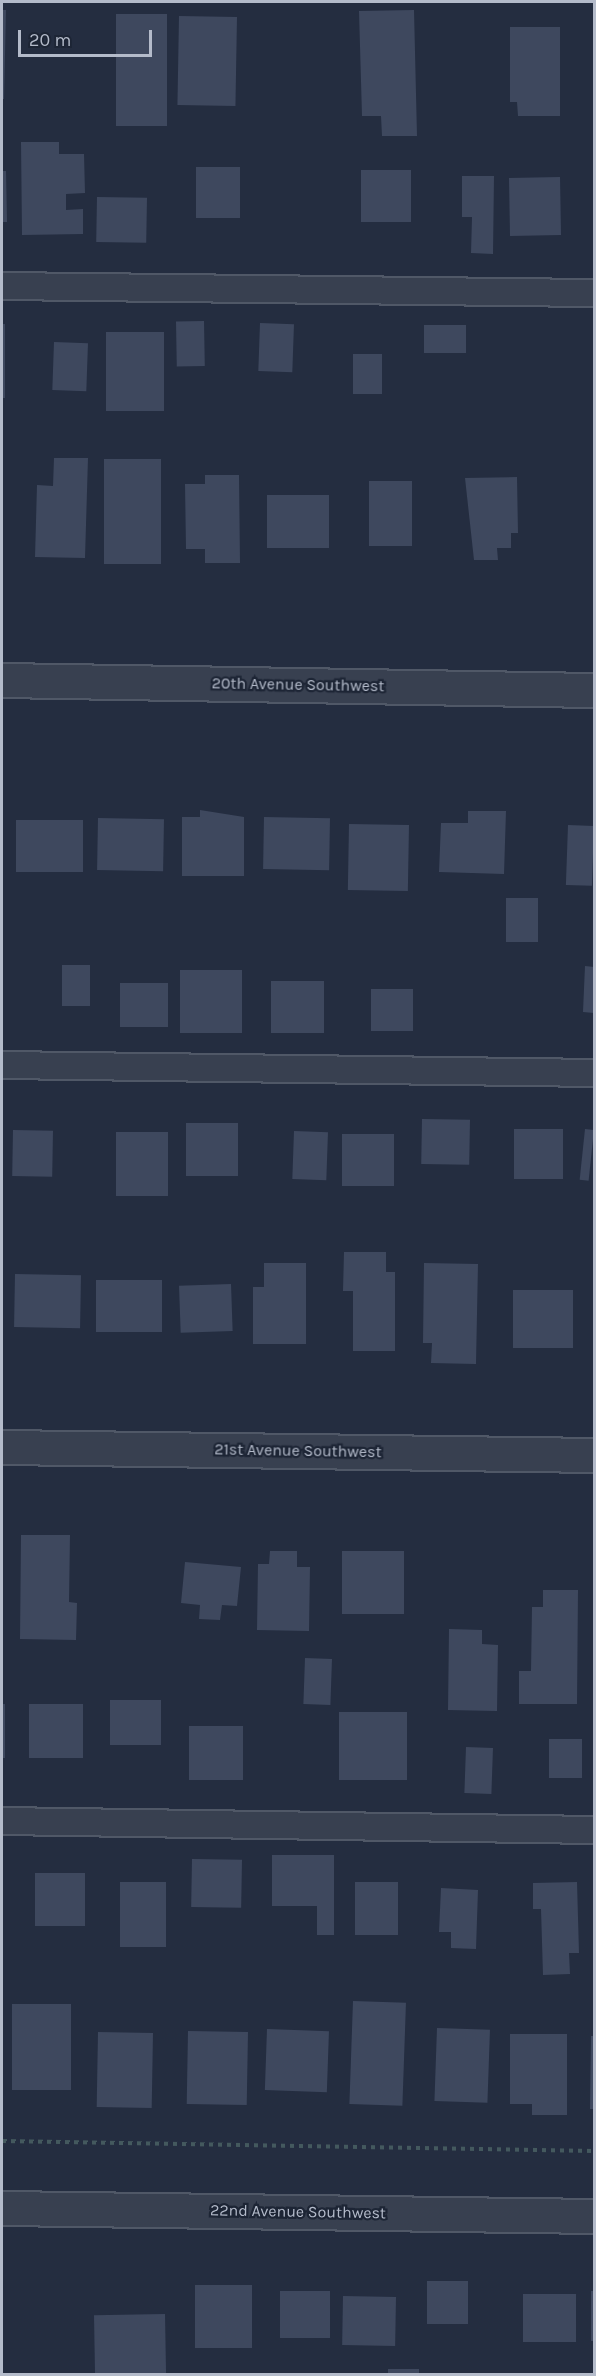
<!DOCTYPE html>
<html>
<head>
<meta charset="utf-8">
<style>
  body { margin:0 }
  #map { position:relative; width:596px; height:2376px; overflow:hidden; background:#242d40; font-family:Karla,sans-serif }
  div>[style] { position:absolute }
  [style*='--x'] { left:calc(var(--x)*1px); top:calc(var(--y)*1px); width:calc(var(--w)*1px); rotate:calc(var(--a)*1deg) }
  .building>* { inset:0; background:#3e485e; transform-origin:0 0 }
  .path>* { height:4px; margin-top:-2px; transform-origin:0; background:repeating-linear-gradient(90deg,#44595e 0 4.5px,transparent 0 9px) }
  .roads { filter:drop-shadow(2px 0 #505867) drop-shadow(-2px 0 #505867) drop-shadow(0 2px #505867) drop-shadow(0 -2px #505867) }
  .service>* { height:26px; margin:-13px; padding:0 13px; transform-origin:13px; border-radius:13px; background:#384050 }
  .minor>* { height:33px; margin:-16.5px; padding:0 16.5px; transform-origin:16.5px; border-radius:16.5px; background:#384050 }
  span { translate:-50% -50%; white-space:nowrap; text-align:center; line-height:1.15; -webkit-text-stroke:4.5px #1d2535; paint-order:stroke }
  .street-label { font-size:16px; color:#b4bbca }
  .frame { position:absolute; inset:0; border:3px solid #b4bbca; pointer-events:none }
  .scale { position:absolute; left:18px; top:30px; width:134px; height:27px; box-sizing:border-box; border:3px solid #b4bbca; border-top:0; padding-left:8px; font-size:18px; line-height:21px; white-space:nowrap; color:#b4bbca; -webkit-text-stroke:4px #1d2535; paint-order:stroke }
</style>
</head>
<body>
<div id="map">
  <div class="building">
    <i style="clip-path:polygon(2px 10px,6px 10px,4px 99px,2px 99px)"></i>
    <i style="clip-path:polygon(414px 10px,417px 136px,382px 136px,381px 116px,362px 116px,359px 11px)"></i>
    <i style="left:116px;top:14px;width:51px;height:112px"></i>
    <i style="left:179px;top:16px;width:58px;height:89px;rotate:1deg"></i>
    <i style="clip-path:polygon(510px 27px,560px 27px,560px 116px,518px 116px,517px 102px,510px 102px)"></i>
    <i style="clip-path:polygon(21px 142px,59px 142px,59px 154px,84px 154px,85px 193px,66px 194px,66px 210px,83px 209px,83px 234px,22px 235px)"></i>
    <i style="left:240px;top:167px;width:51px;height:44px;rotate:90deg"></i>
    <i style="left:361px;top:170px;width:50px;height:52px"></i>
    <i style="clip-path:polygon(2px 171px,6px 171px,7px 222px,2px 222px)"></i>
    <i style="clip-path:polygon(462px 176px,494px 176px,493px 254px,471px 253px,472px 217px,462px 217px)"></i>
    <i style="left:560px;top:177px;width:58px;height:51px;rotate:89deg"></i>
    <i style="left:97px;top:197px;width:50px;height:45px;rotate:1deg"></i>
    <i style="left:204px;top:321px;width:45px;height:28px;rotate:89deg"></i>
    <i style="left:260px;top:323px;width:34px;height:48px;rotate:2deg"></i>
    <i style="left:2px;top:324px;width:3px;height:74px"></i>
    <i style="left:424px;top:325px;width:42px;height:28px"></i>
    <i style="left:106px;top:332px;width:58px;height:79px"></i>
    <i style="left:54px;top:342px;width:34px;height:48px;rotate:2deg"></i>
    <i style="left:353px;top:354px;width:29px;height:40px"></i>
    <i style="clip-path:polygon(54px 458px,88px 458px,85px 558px,35px 557px,37px 485px,53px 486px)"></i>
    <i style="left:104px;top:459px;width:57px;height:105px"></i>
    <i style="clip-path:polygon(205px 475px,239px 475px,240px 563px,205px 563px,205px 549px,186px 549px,185px 484px,205px 484px)"></i>
    <i style="clip-path:polygon(517px 477px,518px 533px,511px 533px,511px 548px,497px 548px,498px 560px,474px 560px,465px 478px)"></i>
    <i style="left:369px;top:481px;width:43px;height:65px"></i>
    <i style="left:267px;top:495px;width:62px;height:53px"></i>
    <i style="clip-path:polygon(200px 810px,244px 817px,244px 876px,182px 876px,182px 817px,200px 817px)"></i>
    <i style="clip-path:polygon(468px 811px,506px 811px,504px 874px,439px 872px,441px 823px,468px 823px)"></i>
    <i style="left:264px;top:817px;width:66px;height:52px;rotate:1deg"></i>
    <i style="left:98px;top:818px;width:66px;height:52px;rotate:1deg"></i>
    <i style="left:16px;top:820px;width:67px;height:52px"></i>
    <i style="left:349px;top:824px;width:60px;height:66px;rotate:1deg"></i>
    <i style="left:568px;top:825px;width:26px;height:60px;rotate:2deg"></i>
    <i style="left:506px;top:898px;width:32px;height:44px"></i>
    <i style="left:62px;top:965px;width:28px;height:41px"></i>
    <i style="clip-path:polygon(585px 966px,594px 967px,594px 1013px,583px 1012px)"></i>
    <i style="left:242px;top:970px;width:63px;height:62px;rotate:90deg"></i>
    <i style="left:271px;top:981px;width:53px;height:52px"></i>
    <i style="left:120px;top:983px;width:48px;height:44px"></i>
    <i style="left:413px;top:989px;width:42px;height:42px;rotate:90deg"></i>
    <i style="left:422px;top:1119px;width:48px;height:45px;rotate:1deg"></i>
    <i style="left:186px;top:1123px;width:52px;height:53px"></i>
    <i style="left:514px;top:1129px;width:49px;height:50px"></i>
    <i style="left:585px;top:1129px;width:9px;height:51px;rotate:6deg"></i>
    <i style="left:13px;top:1130px;width:40px;height:46px;rotate:1deg"></i>
    <i style="left:294px;top:1131px;width:34px;height:48px;rotate:2deg"></i>
    <i style="left:116px;top:1132px;width:52px;height:64px"></i>
    <i style="left:342px;top:1134px;width:52px;height:52px"></i>
    <i style="clip-path:polygon(344px 1252px,386px 1252px,386px 1272px,395px 1272px,395px 1351px,353px 1351px,353px 1291px,343px 1291px)"></i>
    <i style="clip-path:polygon(264px 1263px,306px 1263px,306px 1344px,253px 1344px,253px 1287px,264px 1287px)"></i>
    <i style="clip-path:polygon(424px 1263px,478px 1264px,476px 1364px,431px 1363px,432px 1343px,423px 1343px)"></i>
    <i style="left:15px;top:1274px;width:66px;height:53px;rotate:1deg"></i>
    <i style="left:96px;top:1280px;width:66px;height:52px"></i>
    <i style="left:231px;top:1284px;width:47px;height:52px;rotate:88deg"></i>
    <i style="left:513px;top:1290px;width:60px;height:58px"></i>
    <i style="clip-path:polygon(21px 1535px,70px 1535px,69px 1602px,77px 1603px,76px 1640px,20px 1639px)"></i>
    <i style="clip-path:polygon(270px 1551px,297px 1551px,297px 1567px,310px 1567px,309px 1631px,257px 1630px,258px 1564px,269px 1564px)"></i>
    <i style="left:342px;top:1551px;width:62px;height:63px"></i>
    <i style="clip-path:polygon(185px 1562px,241px 1567px,237px 1606px,222px 1605px,220px 1620px,199px 1619px,200px 1605px,181px 1603px)"></i>
    <i style="clip-path:polygon(543px 1590px,578px 1590px,577px 1704px,519px 1704px,519px 1671px,531px 1671px,532px 1607px,543px 1607px)"></i>
    <i style="clip-path:polygon(449px 1629px,482px 1630px,482px 1644px,498px 1645px,497px 1711px,448px 1710px)"></i>
    <i style="left:305px;top:1658px;width:27px;height:46px;rotate:2deg"></i>
    <i style="left:161px;top:1700px;width:45px;height:51px;rotate:90deg"></i>
    <i style="left:2px;top:1704px;width:3px;height:54px"></i>
    <i style="left:29px;top:1704px;width:54px;height:54px"></i>
    <i style="left:339px;top:1712px;width:68px;height:68px"></i>
    <i style="left:189px;top:1726px;width:54px;height:54px"></i>
    <i style="left:549px;top:1739px;width:33px;height:39px"></i>
    <i style="left:466px;top:1747px;width:27px;height:46px;rotate:2deg"></i>
    <i style="clip-path:polygon(272px 1855px,334px 1855px,334px 1935px,317px 1935px,317px 1906px,272px 1906px)"></i>
    <i style="left:192px;top:1859px;width:50px;height:48px;rotate:1deg"></i>
    <i style="left:35px;top:1873px;width:50px;height:53px"></i>
    <i style="left:120px;top:1882px;width:46px;height:65px"></i>
    <i style="left:355px;top:1882px;width:43px;height:53px"></i>
    <i style="clip-path:polygon(577px 1882px,579px 1953px,569px 1953px,570px 1974px,543px 1975px,541px 1909px,533px 1909px,533px 1883px)"></i>
    <i style="clip-path:polygon(441px 1888px,478px 1890px,476px 1949px,451px 1948px,451px 1932px,439px 1932px)"></i>
    <i style="left:353px;top:2001px;width:53px;height:103px;rotate:2deg"></i>
    <i style="left:12px;top:2004px;width:59px;height:86px"></i>
    <i style="left:437px;top:2028px;width:53px;height:73px;rotate:2deg"></i>
    <i style="left:267px;top:2029px;width:62px;height:61px;rotate:2deg"></i>
    <i style="left:188px;top:2031px;width:60px;height:73px;rotate:1deg"></i>
    <i style="left:98px;top:2032px;width:55px;height:75px;rotate:1deg"></i>
    <i style="clip-path:polygon(510px 2034px,567px 2034px,567px 2115px,532px 2115px,532px 2104px,510px 2104px)"></i>
    <i style="clip-path:polygon(591px 2036px,594px 2036px,594px 2109px,590px 2109px)"></i>
    <i style="left:427px;top:2281px;width:41px;height:43px"></i>
    <i style="left:195px;top:2285px;width:57px;height:63px"></i>
    <i style="left:280px;top:2291px;width:50px;height:47px"></i>
    <i style="left:591px;top:2291px;width:3px;height:50px"></i>
    <i style="left:523px;top:2294px;width:53px;height:48px"></i>
    <i style="left:343px;top:2296px;width:53px;height:49px;rotate:1deg"></i>
    <i style="left:165px;top:2314px;width:60px;height:71px;rotate:89deg"></i>
    <i style="left:388px;top:2369px;width:31px;height:5px"></i>
  </div>
  <div class="path">
    <i style="--x:2;--y:2141;--w:592;--a:0.97"></i>
  </div>
  <div class="roads">
    <div class="service">
      <i style="--x:2;--y:286;--w:592;--a:0.68"></i>
      <i style="--x:2;--y:1065;--w:592;--a:0.77"></i>
      <i style="--x:2;--y:1821;--w:592;--a:0.87"></i>
    </div>
    <div class="minor">
      <i style="--x:2;--y:680;--w:592;--a:0.97"></i>
      <i style="--x:2;--y:1447;--w:592;--a:0.77"></i>
      <i style="--x:2;--y:2208;--w:592;--a:0.77"></i>
    </div>
  </div>
  <div class="street-label">
    <span style="left:298px;top:685px;rotate:1deg">20th Avenue Southwest</span>
    <span style="left:298px;top:1451px;rotate:1deg">21st Avenue Southwest</span>
    <span style="left:298px;top:2212px;rotate:1deg">22nd Avenue Southwest</span>
  </div>
  <div class="frame"></div>
  <div class="scale">20 m</div>
</div>
</body>
</html>
